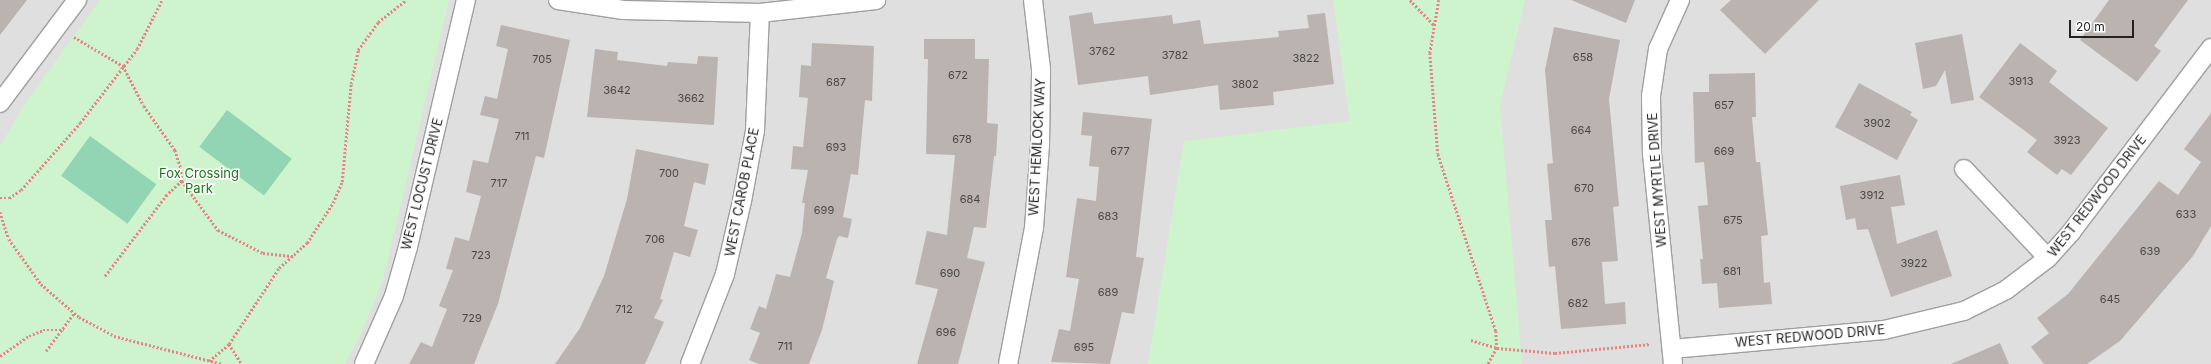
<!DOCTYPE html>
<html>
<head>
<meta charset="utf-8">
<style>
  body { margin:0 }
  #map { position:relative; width:2211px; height:364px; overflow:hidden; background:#f1edea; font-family:Inter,sans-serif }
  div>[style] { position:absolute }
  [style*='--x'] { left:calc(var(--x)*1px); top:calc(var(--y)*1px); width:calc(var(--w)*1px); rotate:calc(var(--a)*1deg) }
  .residential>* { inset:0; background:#dfdfdf; transform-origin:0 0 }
  .park>* { inset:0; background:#cef4cd }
  .pitch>* { inset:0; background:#92d5b4; transform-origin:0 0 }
  .building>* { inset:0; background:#bab3af }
  .path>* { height:2.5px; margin-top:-1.25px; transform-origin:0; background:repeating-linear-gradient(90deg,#e98282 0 2px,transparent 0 4px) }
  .roads { filter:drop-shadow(1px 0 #9f9f9f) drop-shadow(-1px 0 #9f9f9f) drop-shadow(0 1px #9f9f9f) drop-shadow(0 -1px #9f9f9f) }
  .street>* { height:18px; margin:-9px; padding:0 9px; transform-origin:9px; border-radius:9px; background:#fff }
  span { translate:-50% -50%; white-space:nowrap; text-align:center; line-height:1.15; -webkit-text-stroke:3px #fff; paint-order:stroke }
  .number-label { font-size:11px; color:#484645 }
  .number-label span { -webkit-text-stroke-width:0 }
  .street-label { font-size:13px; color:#222 }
  .park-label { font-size:13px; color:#1c741b }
  .scale { position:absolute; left:2069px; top:20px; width:65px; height:18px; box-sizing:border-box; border:2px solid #222; border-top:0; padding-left:5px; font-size:12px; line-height:14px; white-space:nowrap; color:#222; -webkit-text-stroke:3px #fff; paint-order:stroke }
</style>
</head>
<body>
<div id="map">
  <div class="residential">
    <i style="left:0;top:0;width:2211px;height:364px"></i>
  </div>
  <div class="park">
    <i style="clip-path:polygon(100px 0,449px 0,383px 281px,360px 336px,345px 364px,0 364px,0 146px,27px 101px)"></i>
    <i style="clip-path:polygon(1333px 0,1525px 0,1500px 105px,1522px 364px,1148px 364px,1184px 141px,1350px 121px)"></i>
  </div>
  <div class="pitch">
    <i style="left:227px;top:110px;width:81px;height:46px;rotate:37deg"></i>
    <i style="left:90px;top:136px;width:82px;height:49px;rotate:36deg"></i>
  </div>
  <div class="building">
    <i style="clip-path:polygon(0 0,27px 0,0 35px)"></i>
    <i style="clip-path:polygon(1571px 0,1635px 0,1626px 23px)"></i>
    <i style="clip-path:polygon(1731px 0,1819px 0,1765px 54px,1720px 10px)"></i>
    <i style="clip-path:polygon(2109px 0,2188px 0,2154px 46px,2161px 51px,2137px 82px,2080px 40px)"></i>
    <i style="clip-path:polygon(1092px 12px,1094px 24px,1172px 15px,1173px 24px,1200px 20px,1204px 44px,1279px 37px,1278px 31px,1309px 28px,1307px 15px,1325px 13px,1334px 84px,1273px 92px,1274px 105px,1220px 110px,1218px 85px,1150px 95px,1148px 76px,1078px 85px,1069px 16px)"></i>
    <i style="clip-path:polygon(501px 25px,570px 40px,544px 158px,536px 156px,498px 304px,474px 364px,409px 364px,421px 342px,432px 347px,447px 309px,439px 306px,453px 270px,446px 269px,455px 237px,469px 241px,481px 196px,466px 192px,473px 160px,488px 163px,499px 119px,480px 115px,485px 96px,497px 99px,508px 49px,496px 46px)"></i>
    <i style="clip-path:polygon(1554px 27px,1620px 40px,1609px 99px,1619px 206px,1613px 207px,1618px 261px,1602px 262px,1605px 304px,1625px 302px,1626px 324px,1561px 329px,1555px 266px,1549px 267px,1545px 220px,1552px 220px,1547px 164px,1553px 163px,1545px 70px)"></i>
    <i style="clip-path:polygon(1962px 34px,1974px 100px,1951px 104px,1945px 70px,1936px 86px,1923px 89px,1915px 43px)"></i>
    <i style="clip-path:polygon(924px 39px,975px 39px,975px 59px,989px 59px,987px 123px,998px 124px,996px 156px,994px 156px,986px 228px,974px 227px,967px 258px,985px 262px,958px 364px,917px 364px,938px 289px,915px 284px,927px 231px,947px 235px,955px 155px,926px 154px,928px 59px,924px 59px)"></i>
    <i style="clip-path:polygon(812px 43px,874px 46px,872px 101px,865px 100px,858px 175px,851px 174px,843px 217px,852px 219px,848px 238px,839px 236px,837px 239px,826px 278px,834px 281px,822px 330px,809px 364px,759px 364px,749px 360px,760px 333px,750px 329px,759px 306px,766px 309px,776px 274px,790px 277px,802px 233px,805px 203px,802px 203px,808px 170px,791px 169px,793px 146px,803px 147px,808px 98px,799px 97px,801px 65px,811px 66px)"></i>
    <i style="clip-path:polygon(2020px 43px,2057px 71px,2049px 82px,2108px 128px,2071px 175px,2062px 169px,2057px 175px,2027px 152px,2037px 140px,1979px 97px)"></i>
    <i style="clip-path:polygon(595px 49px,618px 52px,617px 60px,667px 66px,668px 62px,697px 64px,698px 56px,718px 57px,714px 125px,587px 117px)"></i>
    <i style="clip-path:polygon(1755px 73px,1756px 117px,1752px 117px,1756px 162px,1760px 162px,1768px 235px,1761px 236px,1764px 283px,1770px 282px,1772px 304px,1719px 308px,1717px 283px,1702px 284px,1700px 259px,1703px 259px,1698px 206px,1708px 205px,1704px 162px,1695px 163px,1693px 92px,1709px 92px,1709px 74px)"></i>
    <i style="clip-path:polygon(1859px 83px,1912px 112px,1910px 115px,1918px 120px,1897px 160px,1835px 127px)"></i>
    <i style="clip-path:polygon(1083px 112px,1152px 119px,1136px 257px,1144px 258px,1134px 314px,1122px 312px,1110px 364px,1051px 362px,1059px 329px,1070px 331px,1079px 279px,1066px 277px,1077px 198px,1096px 201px,1099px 167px,1089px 166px,1092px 136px,1081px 135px)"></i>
    <i style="clip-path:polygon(2211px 113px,2211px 226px,2193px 256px,2120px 341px,2087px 364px,2044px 364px,2031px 347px,2049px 333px,2037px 318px,2068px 294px,2159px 181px,2178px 195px,2201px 162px,2184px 149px)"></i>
    <i style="clip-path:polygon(636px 149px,709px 164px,705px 185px,694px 182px,684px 226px,698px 230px,690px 257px,674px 252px,660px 299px,663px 300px,654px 318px,664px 322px,645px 364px,555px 364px,580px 328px,604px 276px,627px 199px)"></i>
    <i style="clip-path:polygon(1900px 175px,1905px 205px,1891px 207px,1897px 244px,1937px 230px,1952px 276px,1891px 297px,1868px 229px,1857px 230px,1855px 218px,1846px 220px,1840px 186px)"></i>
    <i style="clip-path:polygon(2000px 343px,2009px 364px,1951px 364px)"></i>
  </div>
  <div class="path">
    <i style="--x:1410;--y:0;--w:35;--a:46"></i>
    <i style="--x:1439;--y:0;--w:54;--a:99.6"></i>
    <i style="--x:1430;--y:53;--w:101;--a:85.5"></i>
    <i style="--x:1438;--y:154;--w:186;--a:71.9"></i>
    <i style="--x:1496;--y:331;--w:17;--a:87"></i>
    <i style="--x:1497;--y:348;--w:18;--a:119"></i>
    <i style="--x:74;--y:37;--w:57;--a:30.6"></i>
    <i style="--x:123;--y:66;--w:45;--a:62.3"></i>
    <i style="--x:144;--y:106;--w:54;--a:54.8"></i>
    <i style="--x:175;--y:150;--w:19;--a:72"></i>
    <i style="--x:181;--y:168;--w:13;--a:86"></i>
    <i style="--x:182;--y:181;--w:21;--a:137"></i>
    <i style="--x:167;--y:195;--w:104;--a:127.2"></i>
    <i style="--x:182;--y:181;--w:61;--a:53.7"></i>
    <i style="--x:218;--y:230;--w:51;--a:27.1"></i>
    <i style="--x:263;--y:253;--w:31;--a:6"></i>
    <i style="--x:0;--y:198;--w:9;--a:0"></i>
    <i style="--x:9;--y:198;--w:14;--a:-34"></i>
    <i style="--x:21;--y:190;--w:89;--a:-48.6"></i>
    <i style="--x:80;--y:123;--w:93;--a:-52.4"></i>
    <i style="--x:137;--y:49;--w:55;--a:-63"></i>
    <i style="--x:0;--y:212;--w:28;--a:72"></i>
    <i style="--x:9;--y:239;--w:55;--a:54.6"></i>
    <i style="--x:41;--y:284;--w:50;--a:41"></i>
    <i style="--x:79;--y:317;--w:40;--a:28"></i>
    <i style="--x:114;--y:336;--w:112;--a:14.5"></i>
    <i style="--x:1471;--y:340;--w:27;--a:17"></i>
    <i style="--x:1497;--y:348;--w:58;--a:4.9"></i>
    <i style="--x:1555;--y:353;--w:96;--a:-5.4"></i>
    <i style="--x:229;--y:344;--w:24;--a:57"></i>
    <i style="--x:46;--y:351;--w:47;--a:-53.6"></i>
    <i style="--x:0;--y:356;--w:35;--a:-35"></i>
    <i style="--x:29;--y:336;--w:15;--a:-23"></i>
    <i style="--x:43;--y:330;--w:21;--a:0"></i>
    <i style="--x:209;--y:361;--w:26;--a:-40"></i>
    <i style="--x:229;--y:344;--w:91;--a:-56.7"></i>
    <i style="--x:279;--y:268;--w:38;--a:-42"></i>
    <i style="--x:307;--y:243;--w:48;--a:-57"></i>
    <i style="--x:333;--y:203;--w:23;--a:-67"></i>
    <i style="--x:342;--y:182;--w:98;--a:-84.8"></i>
    <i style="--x:351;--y:84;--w:35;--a:-78"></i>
    <i style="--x:358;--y:50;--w:34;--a:-54"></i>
    <i style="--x:378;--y:22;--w:36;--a:-38"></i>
  </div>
  <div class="roads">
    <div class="street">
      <i style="--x:558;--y:0;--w:66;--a:8.7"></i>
      <i style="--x:623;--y:10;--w:137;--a:1.3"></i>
      <i style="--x:760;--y:13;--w:117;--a:-6.4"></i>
      <i style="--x:0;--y:103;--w:129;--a:-53.2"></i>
      <i style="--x:1964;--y:169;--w:122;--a:46.7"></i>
      <i style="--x:1672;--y:349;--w:213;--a:-5.1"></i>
      <i style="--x:1884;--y:330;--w:82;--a:-13.4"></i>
      <i style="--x:1964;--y:311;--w:47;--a:-26.6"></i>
      <i style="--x:2006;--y:290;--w:53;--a:-37.3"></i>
      <i style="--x:2048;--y:258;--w:36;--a:-48"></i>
      <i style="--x:2072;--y:231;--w:230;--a:-52.8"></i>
      <i style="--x:364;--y:364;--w:74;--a:-66.2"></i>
      <i style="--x:394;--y:296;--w:51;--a:-74.1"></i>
      <i style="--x:408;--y:247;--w:254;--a:-76.8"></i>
      <i style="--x:690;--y:364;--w:97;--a:-68.7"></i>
      <i style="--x:725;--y:274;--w:75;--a:-76.9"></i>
      <i style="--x:742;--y:201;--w:71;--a:-79.5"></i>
      <i style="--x:755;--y:131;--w:118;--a:-87.6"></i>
      <i style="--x:1008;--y:364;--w:138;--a:-79.2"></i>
      <i style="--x:1034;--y:228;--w:83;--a:-85.9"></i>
      <i style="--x:1040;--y:145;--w:76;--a:-89.2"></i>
      <i style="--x:1041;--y:69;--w:69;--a:-96.6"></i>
      <i style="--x:1673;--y:364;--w:211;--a:-95.7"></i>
      <i style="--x:1652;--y:154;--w:58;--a:-91"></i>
      <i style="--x:1651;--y:96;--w:48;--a:-81.5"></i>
      <i style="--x:1658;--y:49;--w:54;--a:-65.8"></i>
    </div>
  </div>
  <div class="number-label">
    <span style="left:1102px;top:51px">3762</span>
    <span style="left:1175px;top:55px">3782</span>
    <span style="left:1583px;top:57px">658</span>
    <span style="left:1306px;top:58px">3822</span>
    <span style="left:542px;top:59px">705</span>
    <span style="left:958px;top:75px">672</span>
    <span style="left:2021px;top:81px">3913</span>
    <span style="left:836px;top:82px">687</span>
    <span style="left:1245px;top:84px">3802</span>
    <span style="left:617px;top:90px">3642</span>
    <span style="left:691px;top:98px">3662</span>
    <span style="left:1724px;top:105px">657</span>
    <span style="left:1877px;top:123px">3902</span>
    <span style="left:1581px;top:130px">664</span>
    <span style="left:522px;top:136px">711</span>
    <span style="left:962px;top:139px">678</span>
    <span style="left:2067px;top:140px">3923</span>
    <span style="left:836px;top:147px">693</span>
    <span style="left:1120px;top:151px">677</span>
    <span style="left:1724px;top:151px">669</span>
    <span style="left:669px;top:173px">700</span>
    <span style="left:499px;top:183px">717</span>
    <span style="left:1584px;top:188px">670</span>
    <span style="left:1872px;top:195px">3912</span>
    <span style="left:970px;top:199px">684</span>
    <span style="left:824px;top:210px">699</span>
    <span style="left:2186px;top:214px">633</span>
    <span style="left:1108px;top:216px">683</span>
    <span style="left:1733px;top:220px">675</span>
    <span style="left:655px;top:239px">706</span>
    <span style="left:1581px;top:242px">676</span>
    <span style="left:2150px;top:251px">639</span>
    <span style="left:481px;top:255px">723</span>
    <span style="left:1914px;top:263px">3922</span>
    <span style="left:1732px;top:271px">681</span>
    <span style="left:950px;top:273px">690</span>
    <span style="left:1108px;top:292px">689</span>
    <span style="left:2110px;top:299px">645</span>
    <span style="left:1578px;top:303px">682</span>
    <span style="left:624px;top:309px">712</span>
    <span style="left:472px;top:318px">729</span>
    <span style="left:946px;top:332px">696</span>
    <span style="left:785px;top:346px">711</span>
    <span style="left:1084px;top:347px">695</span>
  </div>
  <div class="street-label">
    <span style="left:1037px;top:147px;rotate:-87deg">WEST HEMLOCK WAY</span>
    <span style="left:1657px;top:180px;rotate:-94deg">WEST MYRTLE DRIVE</span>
    <span style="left:422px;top:184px;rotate:-76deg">WEST LOCUST DRIVE</span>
    <span style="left:742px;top:192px;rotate:-79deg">WEST CAROB PLACE</span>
    <span style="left:2097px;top:196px;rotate:-52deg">WEST REDWOOD DRIVE</span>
    <span style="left:1810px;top:336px;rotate:-5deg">WEST REDWOOD DRIVE</span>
  </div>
  <div class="park-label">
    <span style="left:199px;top:181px">Fox Crossing<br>Park</span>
  </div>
  <div class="scale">20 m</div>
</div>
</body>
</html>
